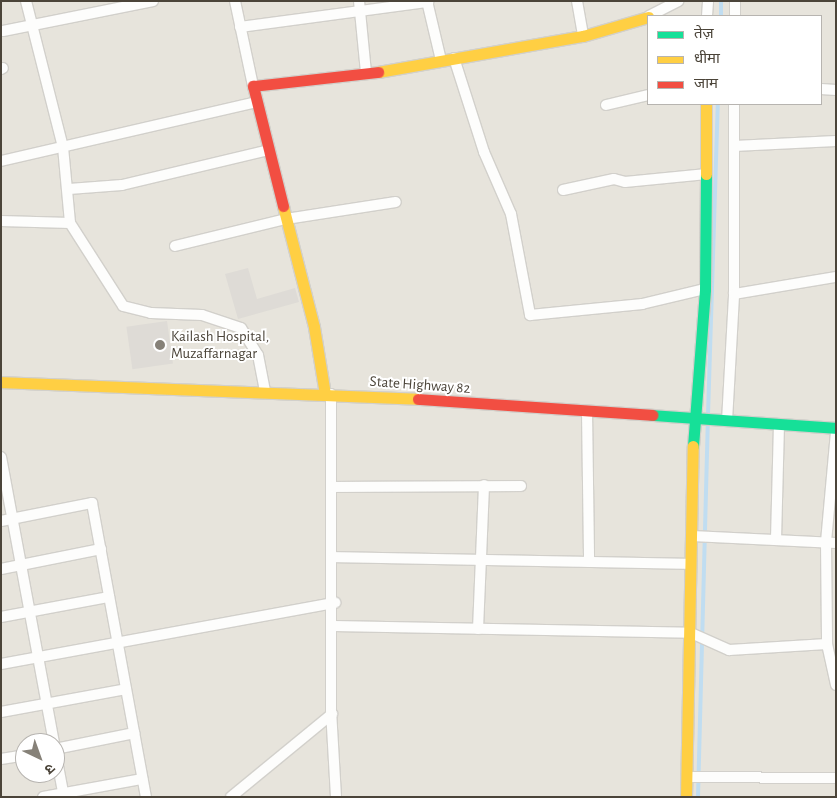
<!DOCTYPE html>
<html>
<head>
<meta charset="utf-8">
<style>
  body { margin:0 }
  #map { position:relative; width:837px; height:798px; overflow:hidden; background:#f4f2ee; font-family:"Alegreya Sans","Noto Sans Devanagari",sans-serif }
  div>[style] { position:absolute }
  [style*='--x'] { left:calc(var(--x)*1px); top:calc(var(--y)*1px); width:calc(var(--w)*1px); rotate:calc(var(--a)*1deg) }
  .residential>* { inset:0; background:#e7e4dc }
  .stream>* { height:4px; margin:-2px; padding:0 2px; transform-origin:2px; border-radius:2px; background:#c0ddf1 }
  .building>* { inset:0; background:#dedbd6; transform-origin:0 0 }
  .roads { filter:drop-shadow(1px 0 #d2d0cb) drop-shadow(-1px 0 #d2d0cb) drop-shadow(0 1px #d2d0cb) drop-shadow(0 -1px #d2d0cb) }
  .street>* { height:10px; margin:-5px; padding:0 5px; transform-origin:5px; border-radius:5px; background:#fdfdfc }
  .fast>* { height:11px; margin:-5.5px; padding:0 5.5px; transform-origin:5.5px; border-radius:5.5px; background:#16e098 }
  .slow>* { height:11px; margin:-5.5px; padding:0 5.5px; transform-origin:5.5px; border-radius:5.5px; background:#ffcf43 }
  .jam>* { height:11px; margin:-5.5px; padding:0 5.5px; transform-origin:5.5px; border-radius:5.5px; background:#f24e42 }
  .dots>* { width:14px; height:14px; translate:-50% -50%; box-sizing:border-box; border:2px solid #fff; border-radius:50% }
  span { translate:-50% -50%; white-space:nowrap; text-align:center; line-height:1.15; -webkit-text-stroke:4px #fff; paint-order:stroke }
  .poi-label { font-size:15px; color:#4b4439 }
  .left { translate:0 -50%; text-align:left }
  .street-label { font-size:15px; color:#4b4439 }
  .frame { position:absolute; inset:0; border:2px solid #4b4439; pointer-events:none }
  .legend { position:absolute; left:647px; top:15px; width:175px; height:90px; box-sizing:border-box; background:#fff; border:1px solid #b7b4b0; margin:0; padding:6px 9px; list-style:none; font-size:15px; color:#4b4439 }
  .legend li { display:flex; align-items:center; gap:10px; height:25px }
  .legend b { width:25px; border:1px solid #b7b4b0 }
  .north { position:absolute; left:15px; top:733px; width:50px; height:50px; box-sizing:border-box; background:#fff; border:1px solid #b7b4b0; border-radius:50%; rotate:138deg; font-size:14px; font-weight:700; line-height:20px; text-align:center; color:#4b4439 }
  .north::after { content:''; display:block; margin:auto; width:18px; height:22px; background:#868178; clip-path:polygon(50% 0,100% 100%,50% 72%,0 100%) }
</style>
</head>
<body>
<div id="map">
  <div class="residential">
    <i style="clip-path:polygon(evenodd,1px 1px,836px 1px,836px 797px,1px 797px,1px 1px,648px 16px,821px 16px,821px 104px,648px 104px,648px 16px,1px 1px,25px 743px,55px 743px,55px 773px,25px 773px,25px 743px)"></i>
  </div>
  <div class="stream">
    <i style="--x:721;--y:16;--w:15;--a:-90"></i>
    <i style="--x:708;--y:415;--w:311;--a:-88.2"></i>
    <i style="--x:698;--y:797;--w:373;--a:-88.5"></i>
  </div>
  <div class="building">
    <i style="clip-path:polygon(248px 268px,257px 299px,295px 288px,299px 302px,238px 319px,225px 274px)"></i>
    <i style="left:167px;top:321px;width:43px;height:41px;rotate:82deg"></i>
  </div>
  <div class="roads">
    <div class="street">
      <i style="--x:26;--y:1;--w:151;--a:75.8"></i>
      <i style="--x:63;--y:147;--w:76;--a:84.7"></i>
      <i style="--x:70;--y:223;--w:98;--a:57.4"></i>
      <i style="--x:123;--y:306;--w:29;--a:14"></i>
      <i style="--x:151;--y:313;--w:51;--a:2.2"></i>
      <i style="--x:202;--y:315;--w:41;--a:18.4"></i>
      <i style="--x:241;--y:328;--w:32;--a:58"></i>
      <i style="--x:258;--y:355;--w:37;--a:79"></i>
      <i style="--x:235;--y:1;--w:87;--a:78"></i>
      <i style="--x:359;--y:1;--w:72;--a:84.4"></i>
      <i style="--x:427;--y:1;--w:61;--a:76.7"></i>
      <i style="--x:577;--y:1;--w:36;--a:80"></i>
      <i style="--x:649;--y:16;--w:33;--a:-27"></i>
      <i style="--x:707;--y:16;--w:15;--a:-86"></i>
      <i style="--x:735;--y:16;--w:15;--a:-90"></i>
      <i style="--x:240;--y:27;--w:190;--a:-7.6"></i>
      <i style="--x:3;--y:31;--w:153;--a:-11.3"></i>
      <i style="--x:454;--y:58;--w:99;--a:72.3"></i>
      <i style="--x:484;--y:152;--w:68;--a:66.5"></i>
      <i style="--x:511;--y:214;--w:103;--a:79.3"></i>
      <i style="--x:530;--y:315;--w:113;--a:-5.6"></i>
      <i style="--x:642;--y:304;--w:65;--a:-13.4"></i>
      <i style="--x:1;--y:69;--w:2;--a:-27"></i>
      <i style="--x:821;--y:89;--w:15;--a:4"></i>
      <i style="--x:606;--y:105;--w:43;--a:-13.4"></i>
      <i style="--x:734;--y:146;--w:102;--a:-2.8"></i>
      <i style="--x:1;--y:161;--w:263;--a:-13"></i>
      <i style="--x:69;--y:189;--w:53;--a:-4.3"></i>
      <i style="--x:122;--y:185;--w:151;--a:-13.4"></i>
      <i style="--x:563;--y:190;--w:52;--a:-12.2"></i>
      <i style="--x:614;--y:179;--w:11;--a:15"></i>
      <i style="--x:625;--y:182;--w:82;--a:-5.6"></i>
      <i style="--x:1;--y:221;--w:69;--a:1.7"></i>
      <i style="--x:175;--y:246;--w:114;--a:-13.7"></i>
      <i style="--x:286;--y:219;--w:111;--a:-8.8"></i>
      <i style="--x:734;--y:294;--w:190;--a:-90"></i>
      <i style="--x:331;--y:394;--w:316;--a:90"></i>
      <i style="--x:331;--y:710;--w:87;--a:86.7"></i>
      <i style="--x:587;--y:411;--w:151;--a:89.2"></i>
      <i style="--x:727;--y:421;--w:127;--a:-86.8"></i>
      <i style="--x:734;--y:294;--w:103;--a:-9.5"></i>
      <i style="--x:836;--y:432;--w:110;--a:95.2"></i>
      <i style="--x:826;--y:542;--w:102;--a:89.4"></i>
      <i style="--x:827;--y:644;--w:42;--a:77.6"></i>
      <i style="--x:1;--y:457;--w:291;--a:79.5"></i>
      <i style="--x:333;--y:487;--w:188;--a:-0.3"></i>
      <i style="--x:1;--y:521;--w:93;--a:-11.2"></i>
      <i style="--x:92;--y:503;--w:299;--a:79.6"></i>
      <i style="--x:692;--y:536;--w:144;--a:2.8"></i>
      <i style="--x:776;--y:539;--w:114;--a:-88.5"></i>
      <i style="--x:334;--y:557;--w:357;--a:1.1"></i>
      <i style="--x:1;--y:569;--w:102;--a:-11.3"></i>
      <i style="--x:1;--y:617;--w:110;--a:-10.5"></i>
      <i style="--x:334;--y:626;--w:357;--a:1.1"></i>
      <i style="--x:691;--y:633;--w:42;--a:24.1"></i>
      <i style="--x:729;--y:650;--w:98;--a:-3.5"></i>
      <i style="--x:478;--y:629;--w:144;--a:-87.6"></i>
      <i style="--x:1;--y:664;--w:340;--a:-10.4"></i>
      <i style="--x:1;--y:712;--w:127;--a:-10.4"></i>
      <i style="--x:55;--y:749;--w:81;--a:-11.4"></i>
      <i style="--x:55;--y:750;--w:48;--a:79.2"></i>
      <i style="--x:1;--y:759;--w:24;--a:-9"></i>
      <i style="--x:687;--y:777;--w:149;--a:0.4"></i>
      <i style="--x:43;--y:797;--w:101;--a:-10.3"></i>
      <i style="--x:231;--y:797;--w:131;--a:-39.4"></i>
    </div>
    <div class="fast">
      <i style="--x:652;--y:415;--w:184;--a:4"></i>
      <i style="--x:693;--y:446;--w:157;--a:-85.6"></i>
      <i style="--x:705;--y:289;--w:115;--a:-89.5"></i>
    </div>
    <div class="slow">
      <i style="--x:378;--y:72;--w:208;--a:-10"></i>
      <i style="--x:583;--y:36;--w:68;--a:-16.3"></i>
      <i style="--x:706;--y:174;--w:70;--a:-90"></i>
      <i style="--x:283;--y:206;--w:125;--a:75.6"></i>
      <i style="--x:314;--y:327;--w:68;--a:80.7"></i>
      <i style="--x:1;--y:382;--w:417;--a:2.3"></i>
      <i style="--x:686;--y:797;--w:351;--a:-88.9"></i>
    </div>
    <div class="jam">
      <i style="--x:283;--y:206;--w:124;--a:-104"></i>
      <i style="--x:253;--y:86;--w:126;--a:-6.4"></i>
      <i style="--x:418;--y:399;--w:235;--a:3.9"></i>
    </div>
  </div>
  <div class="dots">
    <i style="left:160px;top:345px;background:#868178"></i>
  </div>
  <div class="poi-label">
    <span class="left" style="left:171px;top:345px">Kailash Hospital,<br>Muzaffarnagar</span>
  </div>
  <div class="street-label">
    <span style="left:420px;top:385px;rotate:4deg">State Highway 82</span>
  </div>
  <div class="frame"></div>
  <ul class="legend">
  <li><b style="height:6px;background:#16e098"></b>तेज़</li>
  <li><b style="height:6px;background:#ffcf43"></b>धीमा</li>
  <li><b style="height:6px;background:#f24e42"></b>जाम</li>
  </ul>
  <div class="north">उ</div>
</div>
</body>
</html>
